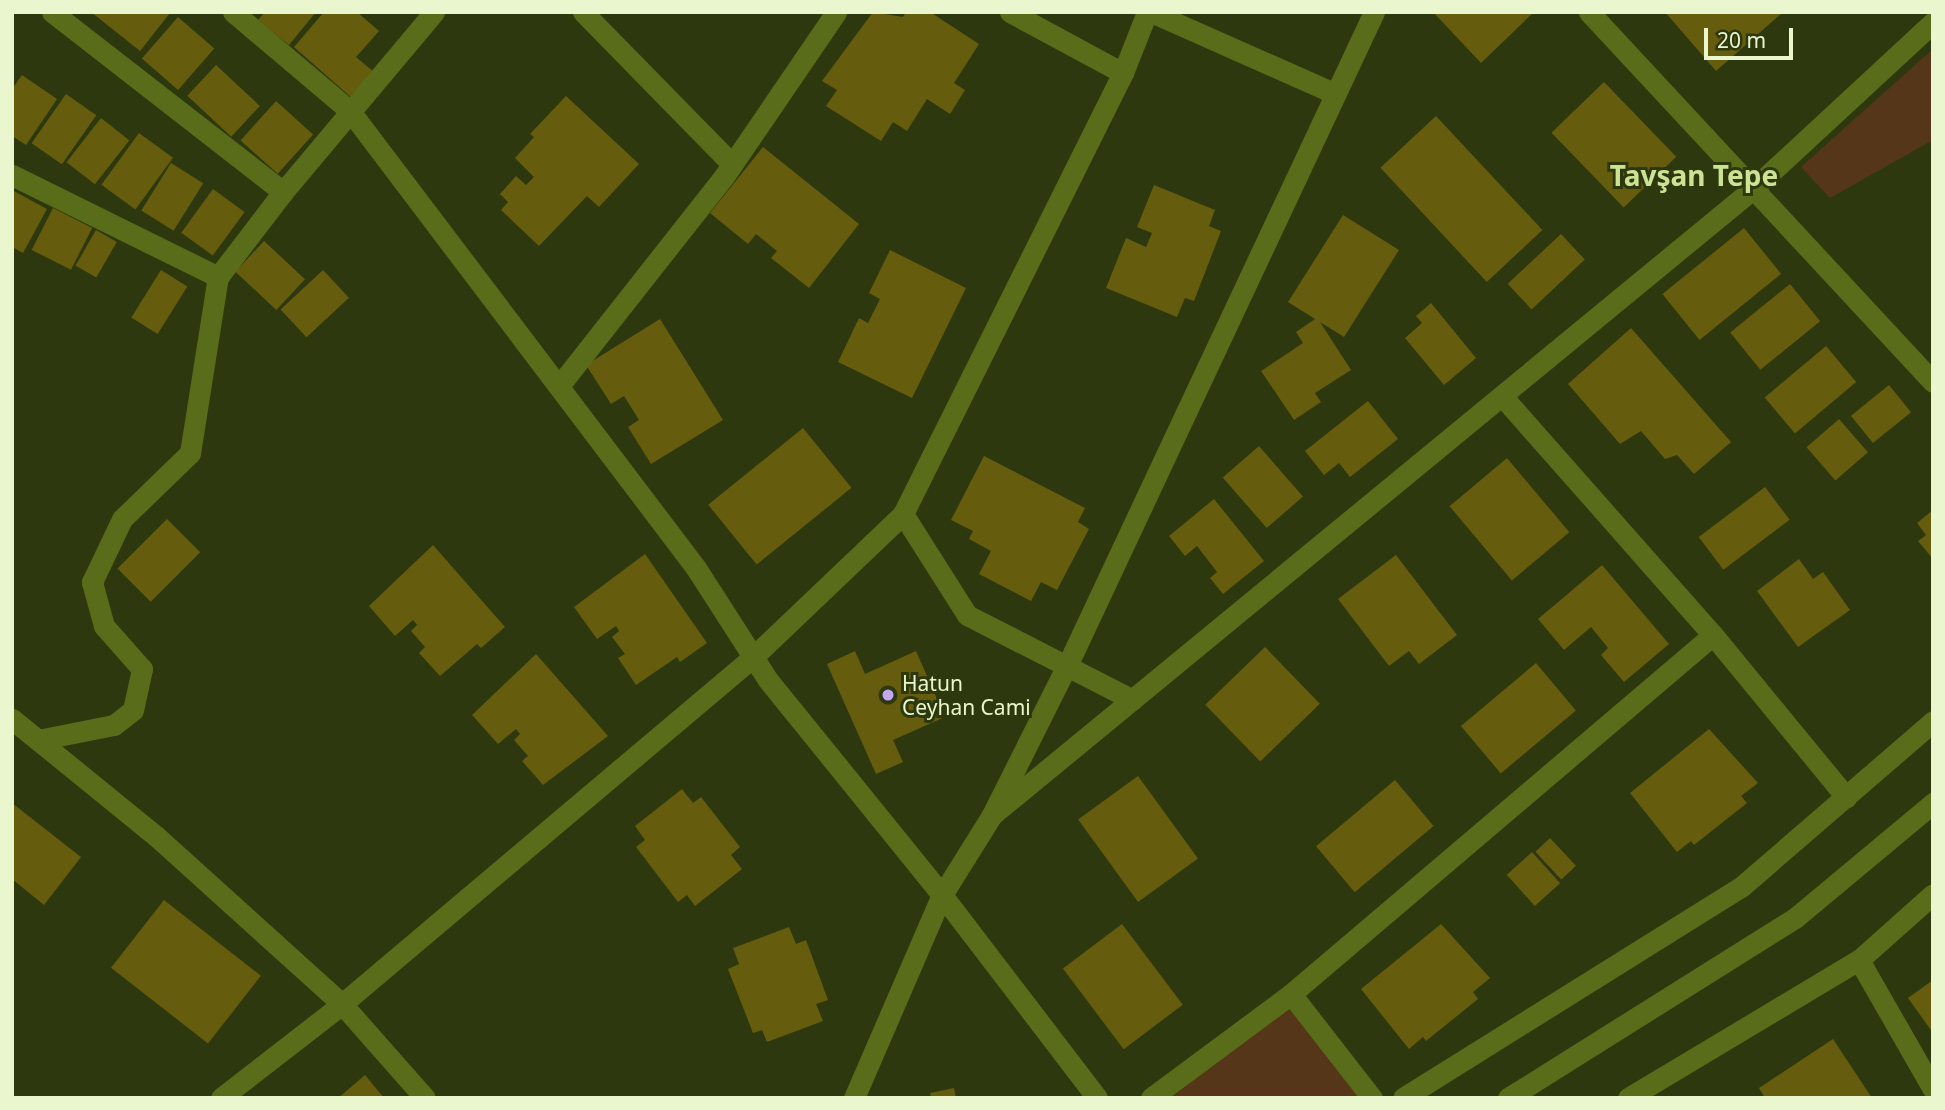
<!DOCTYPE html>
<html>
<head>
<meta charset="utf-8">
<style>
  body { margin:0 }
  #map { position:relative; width:1945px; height:1110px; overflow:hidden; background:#2e380e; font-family:"Noto Sans",sans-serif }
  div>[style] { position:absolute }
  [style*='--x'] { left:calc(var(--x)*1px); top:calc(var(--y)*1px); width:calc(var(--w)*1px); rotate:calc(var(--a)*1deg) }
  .green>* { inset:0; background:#553618 }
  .building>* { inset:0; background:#655c0d; transform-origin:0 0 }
  .minor>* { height:21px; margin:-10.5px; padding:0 10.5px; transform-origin:10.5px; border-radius:10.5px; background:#596c1a }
  .dots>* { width:19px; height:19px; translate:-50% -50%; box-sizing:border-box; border:4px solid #2e380e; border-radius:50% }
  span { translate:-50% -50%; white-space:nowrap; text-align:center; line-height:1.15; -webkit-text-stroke:6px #2e380e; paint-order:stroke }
  .poi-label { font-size:21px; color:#e9f6ce }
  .left { translate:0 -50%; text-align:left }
  .district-label { font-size:28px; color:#cbe392; font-weight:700 }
  .frame { position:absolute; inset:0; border:14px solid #e9f6ce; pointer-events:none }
  .scale { position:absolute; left:1704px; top:28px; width:89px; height:32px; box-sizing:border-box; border:4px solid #e9f6ce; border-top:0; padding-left:9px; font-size:21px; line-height:24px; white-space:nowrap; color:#e9f6ce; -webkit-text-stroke:5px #2e380e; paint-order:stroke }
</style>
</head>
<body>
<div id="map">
  <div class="green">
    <i style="clip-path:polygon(1933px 49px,1933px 140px,1830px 198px,1801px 167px)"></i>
    <i style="clip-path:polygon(1291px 1003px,1360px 1098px,1171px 1098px)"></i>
  </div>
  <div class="building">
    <i style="clip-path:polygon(91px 12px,169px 12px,170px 13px,140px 51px)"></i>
    <i style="clip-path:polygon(265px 12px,316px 12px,289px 45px,258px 20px)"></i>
    <i style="clip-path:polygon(324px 12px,357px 12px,379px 31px,356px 57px,375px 73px,353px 99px,294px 47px)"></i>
    <i style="clip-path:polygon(873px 12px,903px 17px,906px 12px,930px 12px,979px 44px,954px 83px,965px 90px,950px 114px,927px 99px,907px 131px,893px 122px,881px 141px,826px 106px,837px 90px,822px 81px)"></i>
    <i style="clip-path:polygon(1433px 12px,1534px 12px,1481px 63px)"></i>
    <i style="clip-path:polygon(1665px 12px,1783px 12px,1716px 71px)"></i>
    <i style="left:178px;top:17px;width:48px;height:55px;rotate:41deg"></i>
    <i style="left:216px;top:65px;width:60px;height:42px;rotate:43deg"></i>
    <i style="clip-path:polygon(22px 75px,57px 99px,26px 145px,12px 136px,12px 89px)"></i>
    <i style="left:1604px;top:82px;width:104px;height:73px;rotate:46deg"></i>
    <i style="left:66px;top:94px;width:37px;height:60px;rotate:35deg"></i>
    <i style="clip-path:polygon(566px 96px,639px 164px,599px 207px,587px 196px,539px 246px,501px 210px,508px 202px,500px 194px,516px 176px,526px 185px,534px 177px,515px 158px,534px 137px,530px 134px)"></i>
    <i style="left:276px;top:101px;width:50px;height:53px;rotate:42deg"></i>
    <i style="left:1436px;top:116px;width:156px;height:76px;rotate:47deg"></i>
    <i style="left:101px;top:118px;width:36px;height:56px;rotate:38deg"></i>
    <i style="left:139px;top:133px;width:42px;height:64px;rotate:36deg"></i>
    <i style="clip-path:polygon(763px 147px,859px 224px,809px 288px,771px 258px,777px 251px,756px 234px,748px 244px,710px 213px)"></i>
    <i style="left:171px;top:163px;width:38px;height:56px;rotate:32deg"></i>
    <i style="clip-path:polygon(1154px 185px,1215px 210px,1209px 226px,1221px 231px,1194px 301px,1185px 298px,1177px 317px,1106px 288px,1126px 238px,1146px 247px,1152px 233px,1137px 227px)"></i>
    <i style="left:213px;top:189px;width:39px;height:54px;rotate:36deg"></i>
    <i style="clip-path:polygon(12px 190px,47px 209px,23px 253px,12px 247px)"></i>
    <i style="left:53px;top:208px;width:44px;height:47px;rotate:27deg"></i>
    <i style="clip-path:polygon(1343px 215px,1399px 250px,1344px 337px,1320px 322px,1351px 370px,1315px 393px,1321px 402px,1294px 420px,1261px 371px,1303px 343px,1296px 332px,1315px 319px,1288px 302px)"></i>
    <i style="left:1744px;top:228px;width:59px;height:105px;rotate:51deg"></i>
    <i style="left:96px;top:230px;width:24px;height:41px;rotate:30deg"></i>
    <i style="left:1561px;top:234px;width:35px;height:73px;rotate:47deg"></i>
    <i style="left:264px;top:241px;width:56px;height:42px;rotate:43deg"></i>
    <i style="clip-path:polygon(890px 250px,966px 288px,912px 398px,838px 362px,859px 318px,868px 323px,880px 299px,869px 293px)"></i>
    <i style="left:161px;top:270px;width:31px;height:56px;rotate:32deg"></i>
    <i style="left:323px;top:270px;width:38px;height:58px;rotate:47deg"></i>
    <i style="left:1790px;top:284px;width:48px;height:77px;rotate:51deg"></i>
    <i style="clip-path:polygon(1431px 303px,1476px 358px,1444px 385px,1405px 338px,1422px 323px,1416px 316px)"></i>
    <i style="clip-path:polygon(660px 319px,723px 420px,651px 464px,628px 427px,639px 420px,624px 396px,611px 404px,586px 365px)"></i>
    <i style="clip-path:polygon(1631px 328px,1731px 442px,1694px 474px,1677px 455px,1665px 459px,1641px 431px,1620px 444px,1568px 384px)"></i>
    <i style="left:1826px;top:346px;width:47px;height:80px;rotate:50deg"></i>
    <i style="left:1889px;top:385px;width:35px;height:49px;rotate:51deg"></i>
    <i style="clip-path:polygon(1368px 401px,1398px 439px,1350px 477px,1339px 463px,1324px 475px,1305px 451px)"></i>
    <i style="left:1839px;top:419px;width:44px;height:43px;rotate:49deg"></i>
    <i style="left:803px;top:428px;width:77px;height:122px;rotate:51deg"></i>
    <i style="left:1259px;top:446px;width:67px;height:48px;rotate:49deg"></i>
    <i style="clip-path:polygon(984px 456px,1085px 508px,1078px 522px,1089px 529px,1057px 590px,1041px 582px,1031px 601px,979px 574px,991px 551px,969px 539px,973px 531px,951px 520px)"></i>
    <i style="left:1507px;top:458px;width:97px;height:75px;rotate:50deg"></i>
    <i style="left:1765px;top:487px;width:41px;height:83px;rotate:53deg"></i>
    <i style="clip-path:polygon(1214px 499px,1264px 561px,1223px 594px,1210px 578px,1217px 572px,1197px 546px,1185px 556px,1169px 536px)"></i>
    <i style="clip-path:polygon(1933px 510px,1933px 559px,1918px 541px,1926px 535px,1917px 523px)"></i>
    <i style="left:167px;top:519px;width:47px;height:70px;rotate:45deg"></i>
    <i style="clip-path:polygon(433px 545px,505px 627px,481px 648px,477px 644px,440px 676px,419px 653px,425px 647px,411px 631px,417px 625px,413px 620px,395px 636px,369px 606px)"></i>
    <i style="clip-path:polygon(645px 554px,707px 643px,680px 662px,677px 657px,636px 685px,618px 658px,625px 654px,612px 637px,619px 631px,616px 626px,597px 639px,574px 607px)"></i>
    <i style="clip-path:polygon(1396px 555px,1457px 635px,1419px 664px,1409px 651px,1389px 666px,1338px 599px)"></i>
    <i style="clip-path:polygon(1799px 559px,1813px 579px,1823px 572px,1850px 610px,1798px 647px,1757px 591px)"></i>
    <i style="clip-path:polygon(1602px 565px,1669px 644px,1624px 682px,1601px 655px,1608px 648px,1591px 627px,1564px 650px,1538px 619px)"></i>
    <i style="left:1265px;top:647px;width:79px;height:83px;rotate:46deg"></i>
    <i style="clip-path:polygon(855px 651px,865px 674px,916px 651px,945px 717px,893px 740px,903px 762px,876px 774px,827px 664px)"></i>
    <i style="clip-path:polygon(536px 654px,608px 736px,543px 785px,522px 761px,528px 756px,514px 740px,520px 734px,516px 729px,498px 744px,472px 715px)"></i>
    <i style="left:1536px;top:663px;width:62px;height:98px;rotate:50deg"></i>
    <i style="clip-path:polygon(1709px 729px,1758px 783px,1741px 796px,1747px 803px,1694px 845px,1691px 841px,1677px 852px,1630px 793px)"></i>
    <i style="left:1138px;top:776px;width:102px;height:74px;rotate:54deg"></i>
    <i style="left:1395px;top:780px;width:60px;height:103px;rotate:50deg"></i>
    <i style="clip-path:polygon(682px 789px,693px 803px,701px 797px,740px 847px,731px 855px,742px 869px,695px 906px,687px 895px,678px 902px,636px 847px,645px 840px,635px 826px)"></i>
    <i style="clip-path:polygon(12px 803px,81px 857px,44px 905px,12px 879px)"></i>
    <i style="left:1550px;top:838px;width:38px;height:20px;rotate:47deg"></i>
    <i style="left:1532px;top:852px;width:42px;height:34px;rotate:48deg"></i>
    <i style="left:164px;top:900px;width:123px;height:86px;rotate:38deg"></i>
    <i style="left:1122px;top:924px;width:101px;height:74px;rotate:53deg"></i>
    <i style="clip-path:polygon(1441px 924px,1490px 978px,1473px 992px,1478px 999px,1426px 1041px,1423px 1037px,1409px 1049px,1361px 989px)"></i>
    <i style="clip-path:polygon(789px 927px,796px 944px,806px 940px,828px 1000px,816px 1004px,823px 1021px,767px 1042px,762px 1030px,753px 1033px,728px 969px,739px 964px,733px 948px)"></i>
    <i style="clip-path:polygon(1933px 980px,1933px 1033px,1908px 998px)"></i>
    <i style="clip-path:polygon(1833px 1039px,1872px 1098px,1765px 1098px,1759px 1088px)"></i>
    <i style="clip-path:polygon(365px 1075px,384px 1098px,338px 1098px)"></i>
    <i style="clip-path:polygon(954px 1088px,956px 1098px,931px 1098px,930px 1093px)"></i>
  </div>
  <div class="minor">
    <i style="--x:52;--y:12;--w:293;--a:37.9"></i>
    <i style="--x:233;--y:12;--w:153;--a:40.2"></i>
    <i style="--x:350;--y:111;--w:573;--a:52.87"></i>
    <i style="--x:696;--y:568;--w:133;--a:57.3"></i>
    <i style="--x:768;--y:680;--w:277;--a:51"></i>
    <i style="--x:942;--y:895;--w:255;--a:52.6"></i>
    <i style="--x:583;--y:12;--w:213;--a:45.6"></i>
    <i style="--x:1010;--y:12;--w:128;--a:28.4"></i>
    <i style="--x:1151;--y:12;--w:202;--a:23.9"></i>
    <i style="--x:1589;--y:12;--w:505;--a:47.09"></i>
    <i style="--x:12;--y:175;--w:230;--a:26.3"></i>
    <i style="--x:559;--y:386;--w:268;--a:-51.8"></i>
    <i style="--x:725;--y:175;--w:197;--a:-55.7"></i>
    <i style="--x:1503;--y:397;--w:317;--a:48.6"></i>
    <i style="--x:1713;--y:635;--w:210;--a:50.6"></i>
    <i style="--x:903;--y:514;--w:120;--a:57.6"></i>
    <i style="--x:967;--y:615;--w:186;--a:27.1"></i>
    <i style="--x:12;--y:719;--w:186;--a:39.1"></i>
    <i style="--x:156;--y:836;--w:251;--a:42.1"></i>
    <i style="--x:342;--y:1004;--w:125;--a:48.6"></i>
    <i style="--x:38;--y:740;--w:77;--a:-11.2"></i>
    <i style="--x:114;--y:725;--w:24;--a:-38"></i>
    <i style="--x:133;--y:710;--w:42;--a:-77.6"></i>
    <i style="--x:142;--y:669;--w:57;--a:-131.5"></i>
    <i style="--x:104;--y:626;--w:46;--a:-105.3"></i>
    <i style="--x:92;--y:582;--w:70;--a:-64.5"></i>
    <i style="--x:122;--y:519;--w:95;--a:-44.1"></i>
    <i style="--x:190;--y:453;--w:178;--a:-81"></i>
    <i style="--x:218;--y:277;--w:107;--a:-52.6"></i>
    <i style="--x:283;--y:192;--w:235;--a:-50"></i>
    <i style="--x:992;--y:815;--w:987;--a:-39.45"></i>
    <i style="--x:1754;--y:188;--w:244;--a:-42.8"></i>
    <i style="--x:1859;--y:960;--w:149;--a:60.2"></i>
    <i style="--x:1291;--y:994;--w:132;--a:52.1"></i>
    <i style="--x:221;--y:1098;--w:153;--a:-37.8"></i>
    <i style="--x:342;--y:1004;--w:538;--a:-40.17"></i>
    <i style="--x:753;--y:657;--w:207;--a:-43.6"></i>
    <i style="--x:903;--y:514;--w:493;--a:-63.5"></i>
    <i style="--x:1123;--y:73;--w:66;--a:-68.5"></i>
    <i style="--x:854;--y:1098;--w:221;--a:-66.6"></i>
    <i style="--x:942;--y:895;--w:94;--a:-58"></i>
    <i style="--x:992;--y:815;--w:183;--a:-63.4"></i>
    <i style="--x:1074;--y:651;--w:706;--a:-64.85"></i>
    <i style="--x:1151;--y:1098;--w:174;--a:-36.6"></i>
    <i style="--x:1291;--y:994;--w:554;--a:-40.39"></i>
    <i style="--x:1403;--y:1098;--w:398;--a:-32"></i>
    <i style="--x:1741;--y:887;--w:254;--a:-40.8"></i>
    <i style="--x:1508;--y:1098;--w:339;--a:-32.1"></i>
    <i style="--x:1795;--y:918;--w:180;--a:-39.8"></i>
    <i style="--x:1628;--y:1098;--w:269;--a:-30.9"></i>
    <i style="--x:1859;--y:960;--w:99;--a:-41.7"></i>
  </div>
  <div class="dots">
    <i style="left:888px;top:695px;background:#c4a7f1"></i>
  </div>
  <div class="poi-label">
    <span class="left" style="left:902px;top:695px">Hatun<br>Ceyhan Cami</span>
  </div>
  <div class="district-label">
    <span style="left:1694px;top:175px">Tavşan Tepe</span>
  </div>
  <div class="frame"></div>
  <div class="scale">20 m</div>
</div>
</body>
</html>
